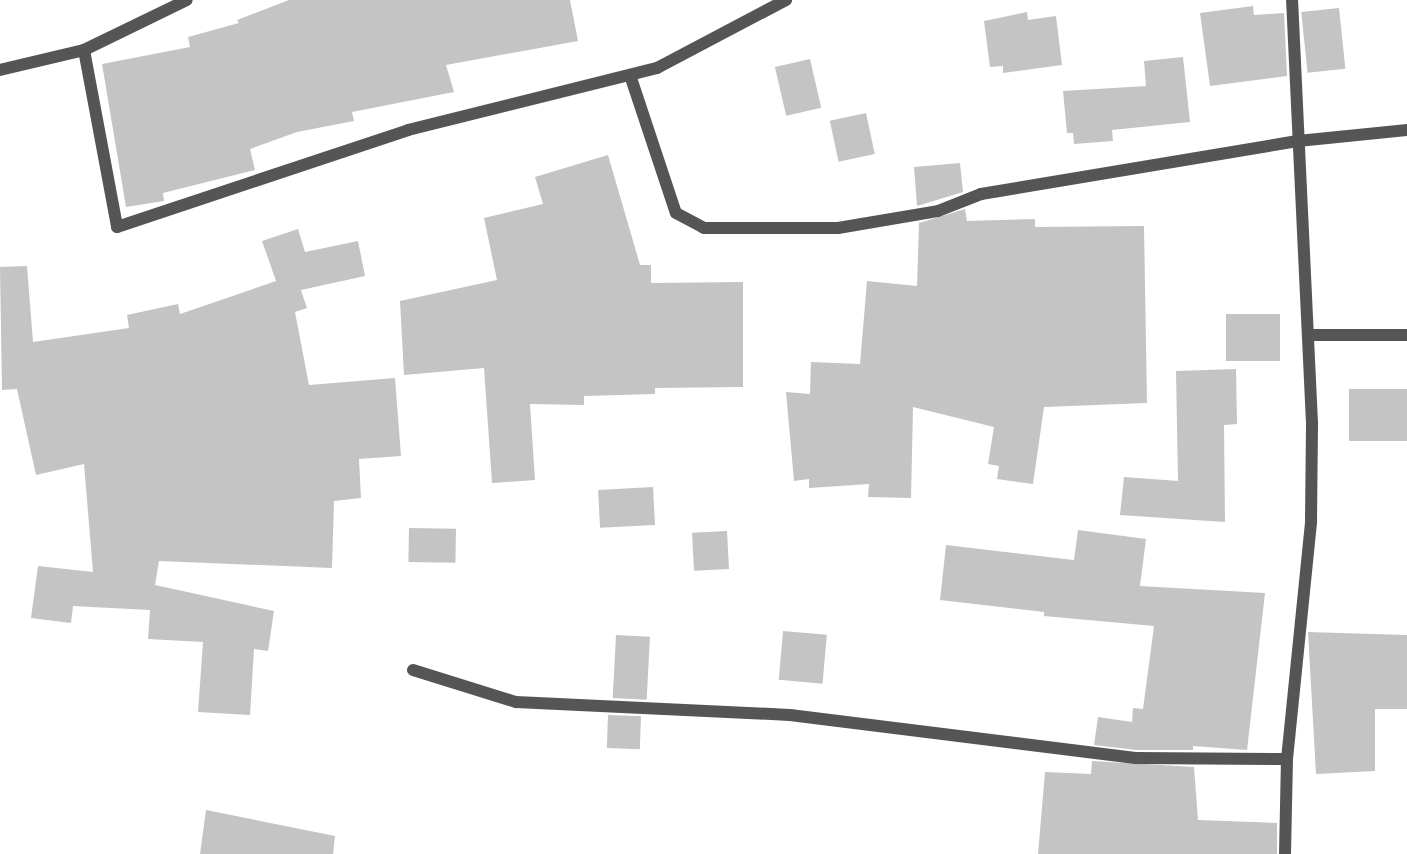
<!DOCTYPE html>
<html>
<head>
<meta charset="utf-8">
<style>
  body { margin:0 }
  #map { position:relative; width:1407px; height:854px; overflow:hidden; background:#fff; font-family:Mulish,sans-serif }
  div>[style] { position:absolute }
  [style*='--x'] { left:calc(var(--x)*1px); top:calc(var(--y)*1px); width:calc(var(--w)*1px); rotate:calc(var(--a)*1deg) }
  .building>* { inset:0; background:#c4c4c4; transform-origin:0 0 }
  .street>* { height:12px; margin:-6px; padding:0 6px; transform-origin:6px; border-radius:6px; background:#555 }
  span { translate:-50% -50%; white-space:nowrap; text-align:center; line-height:1.15; -webkit-text-stroke:5px #fff; paint-order:stroke }
</style>
</head>
<body>
<div id="map">
  <div class="building">
    <i style="clip-path:polygon(289px 0,570px 0,578px 41px,446px 65px,454px 92px,352px 112px,354px 121px,297px 132px,250px 149px,255px 170px,163px 193px,164px 201px,126px 207px,102px 64px,190px 47px,188px 37px,239px 23px,237px 20px)"></i>
    <i style="clip-path:polygon(1253px 6px,1254px 15px,1284px 13px,1287px 76px,1210px 86px,1200px 13px)"></i>
    <i style="left:1339px;top:8px;width:61px;height:38px;rotate:84deg"></i>
    <i style="clip-path:polygon(1027px 12px,1028px 20px,1056px 16px,1062px 65px,1003px 73px,1003px 66px,990px 67px,984px 21px)"></i>
    <i style="clip-path:polygon(1183px 57px,1190px 122px,1112px 130px,1113px 141px,1074px 144px,1073px 133px,1067px 133px,1063px 91px,1146px 86px,1144px 61px)"></i>
    <i style="left:810px;top:59px;width:50px;height:36px;rotate:77deg"></i>
    <i style="left:866px;top:113px;width:42px;height:37px;rotate:78deg"></i>
    <i style="clip-path:polygon(608px 155px,640px 265px,651px 265px,651px 283px,743px 282px,743px 387px,655px 388px,655px 394px,584px 396px,584px 405px,530px 404px,535px 480px,492px 483px,484px 368px,404px 375px,400px 301px,497px 280px,484px 218px,543px 204px,535px 177px)"></i>
    <i style="clip-path:polygon(960px 163px,963px 192px,917px 206px,914px 167px)"></i>
    <i style="clip-path:polygon(965px 209px,967px 221px,1035px 219px,1035px 227px,1144px 226px,1147px 403px,1044px 407px,1033px 484px,997px 479px,999px 466px,988px 464px,994px 427px,913px 407px,911px 498px,868px 497px,869px 484px,809px 488px,809px 479px,794px 481px,786px 392px,810px 394px,811px 362px,860px 364px,867px 281px,917px 286px,919px 223px)"></i>
    <i style="clip-path:polygon(298px 229px,305px 252px,358px 241px,365px 276px,301px 290px,307px 308px,295px 312px,309px 385px,395px 378px,401px 456px,359px 459px,361px 498px,334px 501px,332px 568px,159px 561px,155px 585px,274px 611px,268px 651px,254px 649px,250px 715px,198px 712px,203px 642px,148px 639px,150px 610px,73px 606px,71px 623px,31px 618px,38px 566px,93px 572px,84px 464px,36px 475px,17px 389px,2px 390px,0 267px,27px 266px,33px 342px,129px 328px,127px 315px,178px 304px,180px 314px,276px 281px,262px 241px)"></i>
    <i style="left:1280px;top:314px;width:47px;height:54px;rotate:90deg"></i>
    <i style="clip-path:polygon(1236px 369px,1237px 424px,1224px 425px,1225px 522px,1120px 515px,1124px 477px,1178px 481px,1176px 371px)"></i>
    <i style="left:1407px;top:389px;width:52px;height:58px;rotate:90deg"></i>
    <i style="left:653px;top:487px;width:38px;height:55px;rotate:87deg"></i>
    <i style="left:409px;top:528px;width:47px;height:34px;rotate:1deg"></i>
    <i style="clip-path:polygon(1078px 530px,1146px 539px,1140px 586px,1265px 593px,1247px 750px,1193px 746px,1193px 750px,1136px 750px,1094px 745px,1098px 717px,1132px 722px,1133px 708px,1143px 709px,1154px 626px,1044px 616px,1044px 612px,940px 600px,946px 545px,1074px 560px)"></i>
    <i style="left:727px;top:531px;width:38px;height:35px;rotate:87deg"></i>
    <i style="left:783px;top:631px;width:44px;height:49px;rotate:5deg"></i>
    <i style="clip-path:polygon(1308px 632px,1407px 635px,1407px 709px,1375px 709px,1375px 771px,1316px 774px)"></i>
    <i style="left:616px;top:635px;width:34px;height:63px;rotate:3deg"></i>
    <i style="left:608px;top:715px;width:33px;height:33px;rotate:2deg"></i>
    <i style="clip-path:polygon(1092px 761px,1194px 767px,1198px 820px,1277px 823px,1277px 854px,1038px 854px,1045px 772px,1091px 774px)"></i>
    <i style="clip-path:polygon(206px 810px,335px 836px,333px 854px,200px 854px)"></i>
  </div>
  <div class="street">
    <i style="--x:84;--y:50;--w:180;--a:79.4"></i>
    <i style="--x:117;--y:227;--w:307;--a:-18.4"></i>
    <i style="--x:408;--y:130;--w:257;--a:-14"></i>
    <i style="--x:657;--y:68;--w:146;--a:-27.8"></i>
    <i style="--x:0;--y:70;--w:86;--a:-13.4"></i>
    <i style="--x:84;--y:50;--w:114;--a:-25.9"></i>
    <i style="--x:630;--y:75;--w:145;--a:71.6"></i>
    <i style="--x:676;--y:213;--w:32;--a:28"></i>
    <i style="--x:704;--y:228;--w:134;--a:0"></i>
    <i style="--x:838;--y:228;--w:101;--a:-9.6"></i>
    <i style="--x:938;--y:211;--w:46;--a:-21.6"></i>
    <i style="--x:981;--y:194;--w:321;--a:-9.5"></i>
    <i style="--x:1298;--y:141;--w:110;--a:-5.8"></i>
    <i style="--x:1310;--y:335;--w:97;--a:0"></i>
    <i style="--x:413;--y:670;--w:108;--a:17.3"></i>
    <i style="--x:516;--y:702;--w:274;--a:2.7"></i>
    <i style="--x:790;--y:715;--w:348;--a:7.1"></i>
    <i style="--x:1135;--y:758;--w:152;--a:0.4"></i>
    <i style="--x:1285;--y:854;--w:95;--a:-88.8"></i>
    <i style="--x:1287;--y:759;--w:239;--a:-84.2"></i>
    <i style="--x:1311;--y:521;--w:98;--a:-89.4"></i>
    <i style="--x:1312;--y:423;--w:423;--a:-92.7"></i>
  </div>
</div>
</body>
</html>
